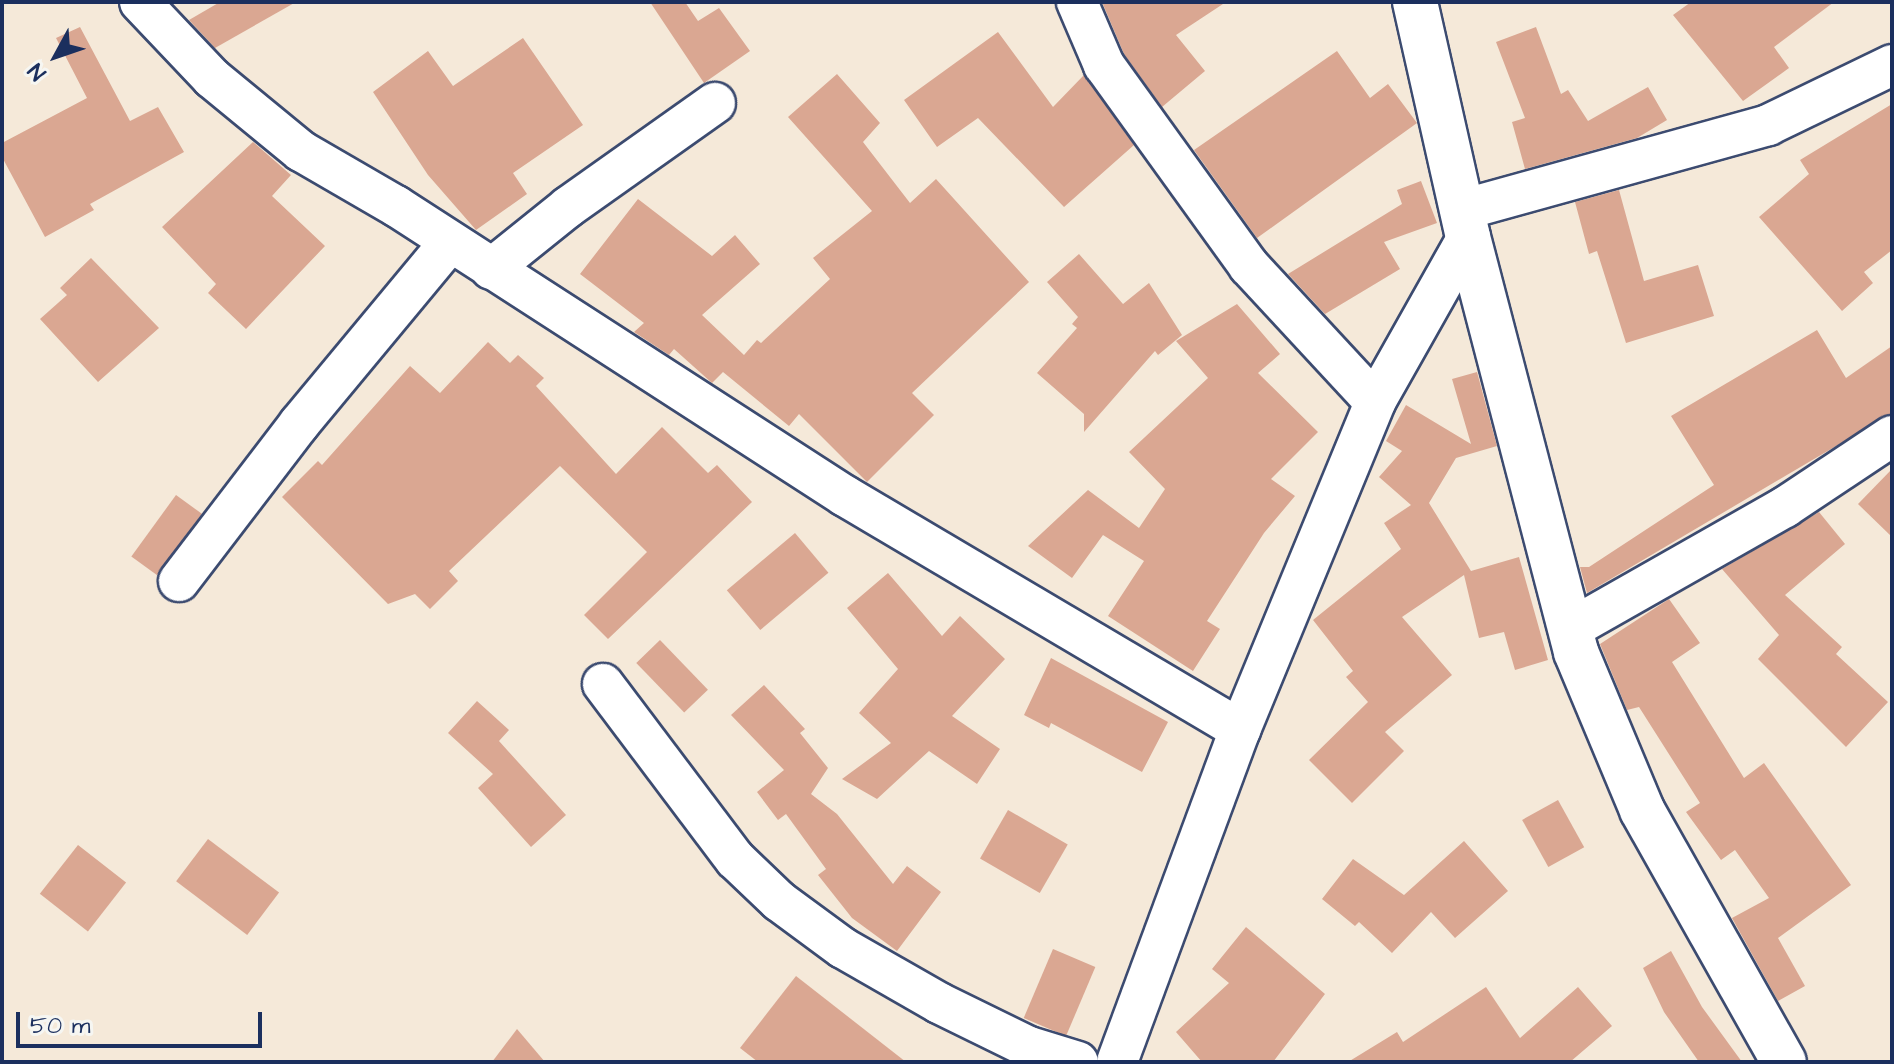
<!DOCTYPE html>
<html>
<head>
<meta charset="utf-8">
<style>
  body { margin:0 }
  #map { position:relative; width:1894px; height:1064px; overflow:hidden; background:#f5e9d9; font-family:"Architects Daughter",sans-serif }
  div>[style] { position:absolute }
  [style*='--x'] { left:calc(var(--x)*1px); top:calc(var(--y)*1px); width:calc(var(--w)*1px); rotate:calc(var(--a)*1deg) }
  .building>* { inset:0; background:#daa792; transform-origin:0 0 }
  .roads { filter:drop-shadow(2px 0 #3c4b70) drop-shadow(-2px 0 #3c4b70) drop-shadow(0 2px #3c4b70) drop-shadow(0 -2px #3c4b70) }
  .street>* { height:40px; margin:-20px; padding:0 20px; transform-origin:20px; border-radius:20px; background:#fff }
  .secondary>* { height:44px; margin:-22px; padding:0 22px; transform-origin:22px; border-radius:22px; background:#fff }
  span { translate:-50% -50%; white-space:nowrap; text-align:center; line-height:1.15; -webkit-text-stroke:6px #f6f6f2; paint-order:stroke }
  .frame { position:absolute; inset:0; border:4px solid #1b2f5e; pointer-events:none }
  .north { position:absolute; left:16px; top:16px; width:80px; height:80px; -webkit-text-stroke:6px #f6f6f2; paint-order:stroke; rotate:230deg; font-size:22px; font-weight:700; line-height:32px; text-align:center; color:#1b2f5e }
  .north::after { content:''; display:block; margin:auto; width:28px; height:36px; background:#1b2f5e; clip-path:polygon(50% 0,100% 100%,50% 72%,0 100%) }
  .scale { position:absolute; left:16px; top:1012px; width:246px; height:36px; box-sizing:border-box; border:4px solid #1b2f5e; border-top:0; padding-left:10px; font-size:24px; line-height:28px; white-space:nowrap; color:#1b2f5e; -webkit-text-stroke:6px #f6f6f2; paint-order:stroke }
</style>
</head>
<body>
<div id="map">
  <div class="building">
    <i style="clip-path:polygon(220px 2px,296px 2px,215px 48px,189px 20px)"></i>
    <i style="clip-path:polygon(650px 2px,685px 2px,698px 21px,719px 8px,750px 51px,704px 83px)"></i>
    <i style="clip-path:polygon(1102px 2px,1226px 2px,1176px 35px,1205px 71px,1162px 107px,1124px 54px)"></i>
    <i style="clip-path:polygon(1691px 2px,1834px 2px,1774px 47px,1789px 68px,1743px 101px,1673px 15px)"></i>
    <i style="clip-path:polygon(80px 27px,130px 121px,158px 107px,184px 152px,90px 204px,94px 210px,45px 237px,2px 157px,2px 143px,87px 98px,56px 38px)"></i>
    <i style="clip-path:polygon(1536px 27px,1561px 94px,1568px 90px,1588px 121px,1648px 87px,1667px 120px,1637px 138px,1525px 169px,1512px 122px,1525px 118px,1496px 42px)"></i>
    <i style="clip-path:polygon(998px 32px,1053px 107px,1084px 75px,1134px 145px,1064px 207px,978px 118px,937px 147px,904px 100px)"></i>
    <i style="clip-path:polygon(523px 38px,583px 125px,513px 173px,527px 194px,476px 230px,428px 175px,373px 92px,428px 51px,453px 86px)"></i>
    <i style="clip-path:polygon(1337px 51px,1370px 98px,1388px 84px,1417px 123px,1257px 238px,1194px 150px)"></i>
    <i style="clip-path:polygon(837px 74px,880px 123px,863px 142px,910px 203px,936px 179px,1029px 282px,912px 393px,934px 415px,867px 482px,799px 414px,789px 426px,723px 372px,712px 383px,674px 349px,669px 355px,634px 332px,644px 323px,580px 274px,638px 199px,712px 256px,735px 235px,760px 264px,702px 315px,744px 355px,757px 340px,761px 343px,830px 279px,813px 258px,872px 211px,788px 117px)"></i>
    <i style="clip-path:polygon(1892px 104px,1892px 250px,1864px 272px,1873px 283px,1842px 311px,1759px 217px,1809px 174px,1800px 160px)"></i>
    <i style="clip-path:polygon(253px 142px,291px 175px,272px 196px,325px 246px,246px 329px,208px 293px,216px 284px,162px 227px)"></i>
    <i style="clip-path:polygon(1421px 181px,1437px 223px,1384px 242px,1400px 269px,1325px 314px,1288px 274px,1402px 204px,1397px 190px)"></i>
    <i style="clip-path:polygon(1619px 190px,1644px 281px,1698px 265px,1714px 316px,1626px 343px,1597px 251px,1589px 254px,1575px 202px)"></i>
    <i style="clip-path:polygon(1079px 254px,1123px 304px,1149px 283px,1182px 335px,1158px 355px,1155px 351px,1084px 432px,1084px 414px,1037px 373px,1077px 328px,1072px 324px,1078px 317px,1047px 282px)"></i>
    <i style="clip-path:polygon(91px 258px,159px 328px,98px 382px,40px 319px,67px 295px,60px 288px)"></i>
    <i style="clip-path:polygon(1237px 304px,1280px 354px,1258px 373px,1318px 432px,1271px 479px,1295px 496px,1264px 533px,1207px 621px,1220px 629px,1193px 671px,1108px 616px,1144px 561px,1103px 535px,1072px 578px,1028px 546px,1088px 490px,1139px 528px,1165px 489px,1129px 452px,1208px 378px,1176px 341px)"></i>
    <i style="clip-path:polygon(1817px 330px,1846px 378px,1892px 346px,1892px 413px,1587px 593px,1580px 567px,1589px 567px,1714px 485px,1671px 416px)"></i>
    <i style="clip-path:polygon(488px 342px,510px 363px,518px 355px,544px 378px,536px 386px,616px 474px,662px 427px,708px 473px,717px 465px,752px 502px,608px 639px,584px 615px,647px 552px,560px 466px,449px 571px,458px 581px,430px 609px,415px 594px,388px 604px,282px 497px,318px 461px,322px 465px,410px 366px,440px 393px)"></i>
    <i style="clip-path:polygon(1477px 372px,1497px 446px,1456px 458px,1429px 503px,1471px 571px,1519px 557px,1548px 660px,1515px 670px,1504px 632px,1479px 638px,1464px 575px,1402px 617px,1452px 675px,1385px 732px,1404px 751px,1352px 803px,1309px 760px,1368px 702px,1346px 677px,1353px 671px,1313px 620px,1401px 549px,1384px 523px,1411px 505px,1379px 477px,1402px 451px,1386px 441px,1406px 405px,1471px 444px,1452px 379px)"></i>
    <i style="clip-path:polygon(1892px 469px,1892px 537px,1858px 504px)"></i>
    <i style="left:176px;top:495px;width:32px;height:76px;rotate:36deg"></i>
    <i style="clip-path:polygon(1819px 512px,1845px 544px,1785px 595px,1842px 647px,1836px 654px,1888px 702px,1846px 747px,1758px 659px,1779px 635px,1722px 569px)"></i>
    <i style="left:795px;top:533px;width:52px;height:89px;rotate:50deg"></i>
    <i style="clip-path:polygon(888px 573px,942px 636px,960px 616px,1005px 659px,952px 716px,1000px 749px,977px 784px,929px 751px,877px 799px,842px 779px,891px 743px,859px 713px,898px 669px,847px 608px)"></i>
    <i style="clip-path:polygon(1669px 599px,1700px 643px,1672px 662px,1744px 778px,1764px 763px,1851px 885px,1778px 938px,1805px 986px,1778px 1001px,1732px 918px,1769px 898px,1735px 850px,1721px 860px,1686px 812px,1700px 803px,1639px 707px,1627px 710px,1600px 644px)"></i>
    <i style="left:660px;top:640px;width:69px;height:33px;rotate:46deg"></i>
    <i style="clip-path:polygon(1051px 658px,1168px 722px,1142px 772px,1051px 723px,1049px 728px,1024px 715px)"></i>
    <i style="clip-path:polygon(764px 685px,805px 729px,800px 733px,828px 768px,811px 794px,837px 814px,893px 884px,907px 866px,941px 892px,897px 951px,852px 918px,818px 875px,826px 869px,786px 814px,778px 820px,757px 792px,784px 770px,731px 715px)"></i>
    <i style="clip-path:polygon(477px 701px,509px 730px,499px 741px,566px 815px,531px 847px,478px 788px,493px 774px,448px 733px)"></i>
    <i style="left:1558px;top:800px;width:54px;height:41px;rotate:61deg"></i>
    <i style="left:1008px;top:810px;width:69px;height:56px;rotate:30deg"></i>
    <i style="left:208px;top:839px;width:89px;height:53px;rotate:37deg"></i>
    <i style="clip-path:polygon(1464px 841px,1508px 891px,1455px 938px,1431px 912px,1392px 953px,1359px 922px,1355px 926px,1322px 899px,1353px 859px,1404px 895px)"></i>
    <i style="left:78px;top:845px;width:61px;height:62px;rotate:38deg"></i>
    <i style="clip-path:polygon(1246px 927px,1325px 994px,1273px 1062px,1202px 1062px,1176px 1032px,1229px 983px,1212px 969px)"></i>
    <i style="left:1053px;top:949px;width:46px;height:75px;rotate:23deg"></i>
    <i style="clip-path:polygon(1671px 951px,1702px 1007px,1742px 1062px,1699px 1062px,1664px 1012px,1643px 968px)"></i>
    <i style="clip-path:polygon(796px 976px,906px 1062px,758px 1062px,740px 1048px)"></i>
    <i style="clip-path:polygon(1486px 987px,1520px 1038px,1578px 987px,1612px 1026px,1570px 1062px,1348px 1062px,1397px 1032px,1403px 1042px)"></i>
    <i style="clip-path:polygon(517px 1029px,545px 1062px,492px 1062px)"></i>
  </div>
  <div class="roads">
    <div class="street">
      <i style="--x:140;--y:2;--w:105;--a:46.5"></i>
      <i style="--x:212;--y:78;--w:115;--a:39.4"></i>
      <i style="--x:301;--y:151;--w:110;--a:30.1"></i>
      <i style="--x:396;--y:206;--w:535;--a:32.86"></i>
      <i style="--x:845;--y:496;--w:459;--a:30.6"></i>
      <i style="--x:1077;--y:2;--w:69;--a:66.8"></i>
      <i style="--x:1104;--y:65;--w:248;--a:54.2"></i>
      <i style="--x:1249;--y:266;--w:185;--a:47.2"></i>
      <i style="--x:1462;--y:210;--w:318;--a:-15.5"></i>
      <i style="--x:1768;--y:125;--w:138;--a:-25.8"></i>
      <i style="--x:491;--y:269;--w:99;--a:-38.8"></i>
      <i style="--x:568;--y:207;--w:180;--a:-35.3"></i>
      <i style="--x:179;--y:581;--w:198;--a:-52.6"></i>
      <i style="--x:299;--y:424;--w:236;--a:-50.3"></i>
      <i style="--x:1572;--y:628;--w:245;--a:-29.6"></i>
      <i style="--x:1785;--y:507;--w:128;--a:-33.6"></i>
      <i style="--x:603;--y:684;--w:219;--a:53"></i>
      <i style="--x:735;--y:859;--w:61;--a:43.7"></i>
      <i style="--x:779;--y:901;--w:79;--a:36.3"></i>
      <i style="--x:843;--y:948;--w:111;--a:29.8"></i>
      <i style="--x:939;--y:1003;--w:100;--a:26.1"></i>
      <i style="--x:1029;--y:1047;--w:51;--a:17"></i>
      <i style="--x:1117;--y:1062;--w:354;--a:-69.7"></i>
      <i style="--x:1240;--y:730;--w:355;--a:-67.6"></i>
      <i style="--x:1375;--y:402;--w:189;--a:-60.6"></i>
    </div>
    <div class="secondary">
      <i style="--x:1415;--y:2;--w:241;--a:77.3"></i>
      <i style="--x:1468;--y:237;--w:429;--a:75.4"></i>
      <i style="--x:1576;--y:652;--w:171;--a:67.3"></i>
      <i style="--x:1642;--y:810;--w:289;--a:60.6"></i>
    </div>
  </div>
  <div class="frame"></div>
  <div class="north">N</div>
  <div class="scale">50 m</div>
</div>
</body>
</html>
